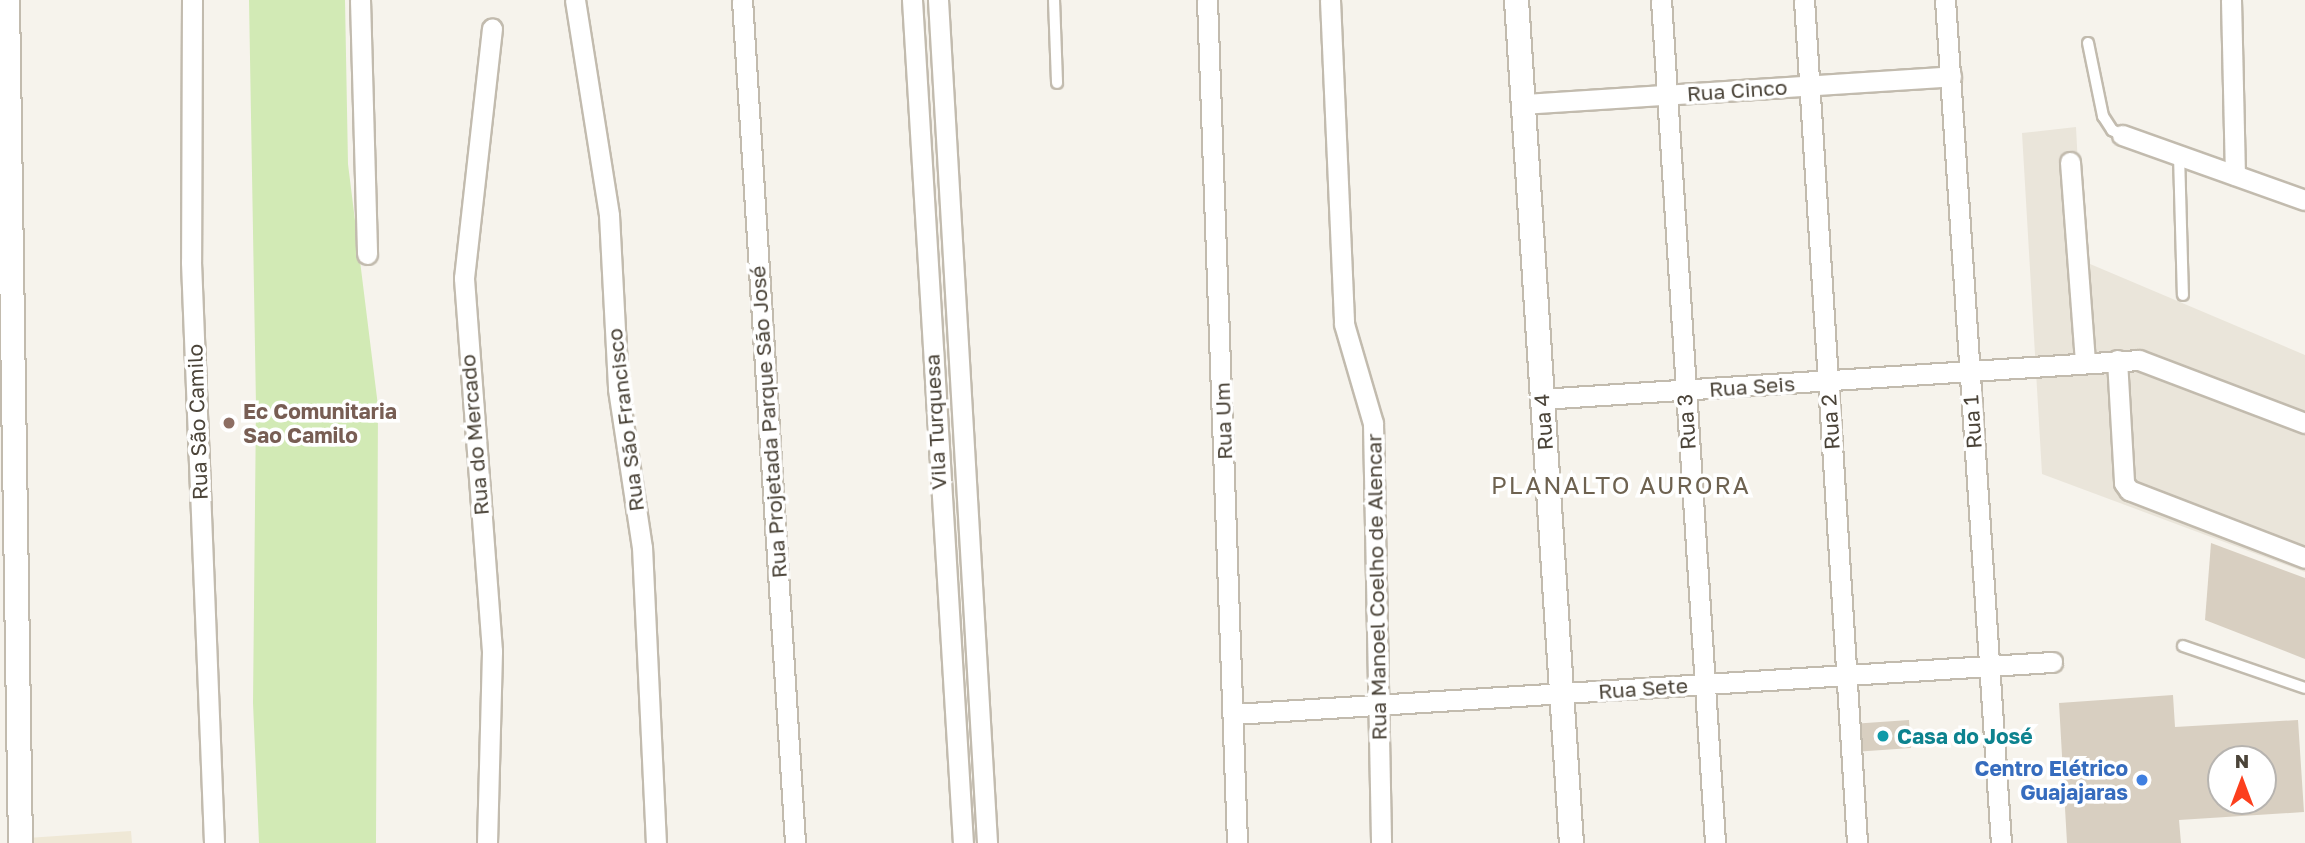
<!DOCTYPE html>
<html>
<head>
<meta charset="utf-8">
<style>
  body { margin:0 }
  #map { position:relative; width:2305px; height:843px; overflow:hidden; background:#f6f3ec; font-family:"Golos Text",sans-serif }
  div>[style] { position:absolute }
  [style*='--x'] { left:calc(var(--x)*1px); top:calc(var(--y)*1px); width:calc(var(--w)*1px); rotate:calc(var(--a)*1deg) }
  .residential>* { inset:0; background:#eae5da }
  .education>* { inset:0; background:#efe8d6 }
  .green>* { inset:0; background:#d2eab5 }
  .building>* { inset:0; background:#d8cfc1; transform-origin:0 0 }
  .roads { filter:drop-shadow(2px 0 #c2bbae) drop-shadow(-2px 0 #c2bbae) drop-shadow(0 2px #c2bbae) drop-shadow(0 -2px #c2bbae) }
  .service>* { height:10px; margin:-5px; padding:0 5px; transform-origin:5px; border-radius:5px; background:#fff }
  .minor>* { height:19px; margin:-9.5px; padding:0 9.5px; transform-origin:9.5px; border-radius:9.5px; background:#fff }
  .tertiary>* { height:23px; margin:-11.5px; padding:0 11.5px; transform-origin:11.5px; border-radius:11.5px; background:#fff }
  .dots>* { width:19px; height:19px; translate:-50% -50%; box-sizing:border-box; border:4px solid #fff; border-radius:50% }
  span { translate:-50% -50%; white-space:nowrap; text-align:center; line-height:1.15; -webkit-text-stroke:7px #fff; paint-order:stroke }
  .street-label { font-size:21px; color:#4b4439 }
  .education-label { font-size:21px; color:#785e54; font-weight:700 }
  .left { translate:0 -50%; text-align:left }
  .culture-label { font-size:21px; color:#0d838f; font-weight:700 }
  .shop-label { font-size:21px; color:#366cbe; font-weight:700 }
  .right { translate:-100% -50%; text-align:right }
  .quarter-label { font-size:24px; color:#6e6250; letter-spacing:2px }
  .north { position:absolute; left:2207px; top:745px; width:70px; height:70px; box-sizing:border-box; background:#fff; border:2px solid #b7b4b0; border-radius:50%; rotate:0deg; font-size:19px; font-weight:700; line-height:28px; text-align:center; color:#4b4439 }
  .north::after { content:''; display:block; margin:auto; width:24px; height:32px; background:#fc3f1d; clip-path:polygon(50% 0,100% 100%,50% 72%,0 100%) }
</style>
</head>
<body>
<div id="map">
  <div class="residential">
    <i style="clip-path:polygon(2076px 127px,2083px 261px,2305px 355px,2305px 572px,2042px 474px,2022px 133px)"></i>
  </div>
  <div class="education">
    <i style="clip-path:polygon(131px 831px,132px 843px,27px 843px,27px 838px)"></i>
  </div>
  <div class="green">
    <i style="clip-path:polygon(249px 0,345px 0,348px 164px,378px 406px,376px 843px,259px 843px,253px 703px,256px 406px)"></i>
  </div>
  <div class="building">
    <i style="clip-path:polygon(2211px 543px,2305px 578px,2305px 659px,2205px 620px)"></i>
    <i style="clip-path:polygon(evenodd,2173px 695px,2175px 727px,2298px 720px,2304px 812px,2179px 820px,2181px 843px,2067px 843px,2059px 703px,2173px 695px,2221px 759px,2263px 759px,2263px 801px,2221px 801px,2221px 759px)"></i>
    <i style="left:1909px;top:720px;width:28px;height:54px;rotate:86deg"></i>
  </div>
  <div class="roads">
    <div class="service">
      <i style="--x:1054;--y:0;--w:83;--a:87.9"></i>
      <i style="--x:2088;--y:43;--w:75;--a:78.4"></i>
      <i style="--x:2103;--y:116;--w:17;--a:57"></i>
      <i style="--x:2112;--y:130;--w:11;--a:27"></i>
      <i style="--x:2179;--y:155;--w:140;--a:88.4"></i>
      <i style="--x:2183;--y:646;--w:129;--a:19"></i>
    </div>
    <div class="minor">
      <i style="--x:192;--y:0;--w:262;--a:90.2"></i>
      <i style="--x:191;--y:262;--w:581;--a:87.73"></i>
      <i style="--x:360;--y:0;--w:254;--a:88.4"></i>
      <i style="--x:575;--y:0;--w:218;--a:81"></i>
      <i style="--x:609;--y:215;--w:174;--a:87"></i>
      <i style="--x:618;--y:389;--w:160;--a:81.4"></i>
      <i style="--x:642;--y:547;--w:296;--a:87.3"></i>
      <i style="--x:742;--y:0;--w:845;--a:86.4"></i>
      <i style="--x:912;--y:0;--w:845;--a:86.54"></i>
      <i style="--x:938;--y:0;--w:844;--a:86.67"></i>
      <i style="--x:1207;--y:0;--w:844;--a:87.96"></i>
      <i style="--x:1330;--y:0;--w:324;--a:87.5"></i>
      <i style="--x:1344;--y:324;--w:103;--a:73.7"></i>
      <i style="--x:1373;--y:423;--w:420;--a:88.9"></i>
      <i style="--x:1661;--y:0;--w:845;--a:86.33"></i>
      <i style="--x:1804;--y:0;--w:845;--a:86.4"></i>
      <i style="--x:1945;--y:0;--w:845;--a:86.2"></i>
      <i style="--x:2231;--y:0;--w:175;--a:88.7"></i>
      <i style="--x:1523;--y:104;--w:429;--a:-3.7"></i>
      <i style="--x:2122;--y:135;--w:194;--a:19.6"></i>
      <i style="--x:2070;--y:162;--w:201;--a:85.7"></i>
      <i style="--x:2117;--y:360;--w:123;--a:86.7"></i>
      <i style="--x:2124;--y:483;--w:9;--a:54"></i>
      <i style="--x:2129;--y:490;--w:189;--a:21.1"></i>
      <i style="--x:1541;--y:399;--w:599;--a:-3.73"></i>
      <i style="--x:2139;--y:360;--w:178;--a:20.8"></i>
      <i style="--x:1234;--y:714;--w:820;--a:-3.64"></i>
      <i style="--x:487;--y:843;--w:192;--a:-88.5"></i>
      <i style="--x:492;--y:651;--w:374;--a:-94.3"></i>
      <i style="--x:464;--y:278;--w:251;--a:-83.6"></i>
    </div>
    <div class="tertiary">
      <i style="--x:7;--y:0;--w:843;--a:89.12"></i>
      <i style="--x:1516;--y:0;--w:845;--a:86.27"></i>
    </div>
  </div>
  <div class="dots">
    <i style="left:229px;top:423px;background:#8d6e63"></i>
    <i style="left:1883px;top:736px;background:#0f9aa8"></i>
    <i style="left:2142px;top:780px;background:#3f7fe0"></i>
  </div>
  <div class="street-label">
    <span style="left:1737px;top:90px;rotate:-4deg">Rua Cinco</span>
    <span style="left:1752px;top:386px;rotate:-4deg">Rua Seis</span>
    <span style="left:625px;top:420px;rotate:-97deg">Rua São Francisco</span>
    <span style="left:1223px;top:421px;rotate:-92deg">Rua Um</span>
    <span style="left:197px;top:422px;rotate:-92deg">Rua São Camilo</span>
    <span style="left:768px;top:422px;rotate:-94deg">Rua Projetada Parque São José</span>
    <span style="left:935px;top:422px;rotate:-93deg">Vila Turquesa</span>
    <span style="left:1543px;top:422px;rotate:-94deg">Rua 4</span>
    <span style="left:1686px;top:422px;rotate:-94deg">Rua 3</span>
    <span style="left:1830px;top:422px;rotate:-94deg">Rua 2</span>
    <span style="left:1972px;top:422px;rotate:-94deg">Rua 1</span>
    <span style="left:474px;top:435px;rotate:-95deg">Rua do Mercado</span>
    <span style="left:1376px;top:587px;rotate:-91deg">Rua Manoel Coelho de Alencar</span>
    <span style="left:1643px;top:688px;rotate:-4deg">Rua Sete</span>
  </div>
  <div class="education-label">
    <span class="left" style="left:243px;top:423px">Ec Comunitaria<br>Sao Camilo</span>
  </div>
  <div class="culture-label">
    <span class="left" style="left:1897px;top:736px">Casa do José</span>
  </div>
  <div class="shop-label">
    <span class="right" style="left:2128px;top:780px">Centro Elétrico<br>Guajajaras</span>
  </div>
  <div class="quarter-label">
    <span style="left:1621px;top:485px">PLANALTO AURORA</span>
  </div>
  <div class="north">N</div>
</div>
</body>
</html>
